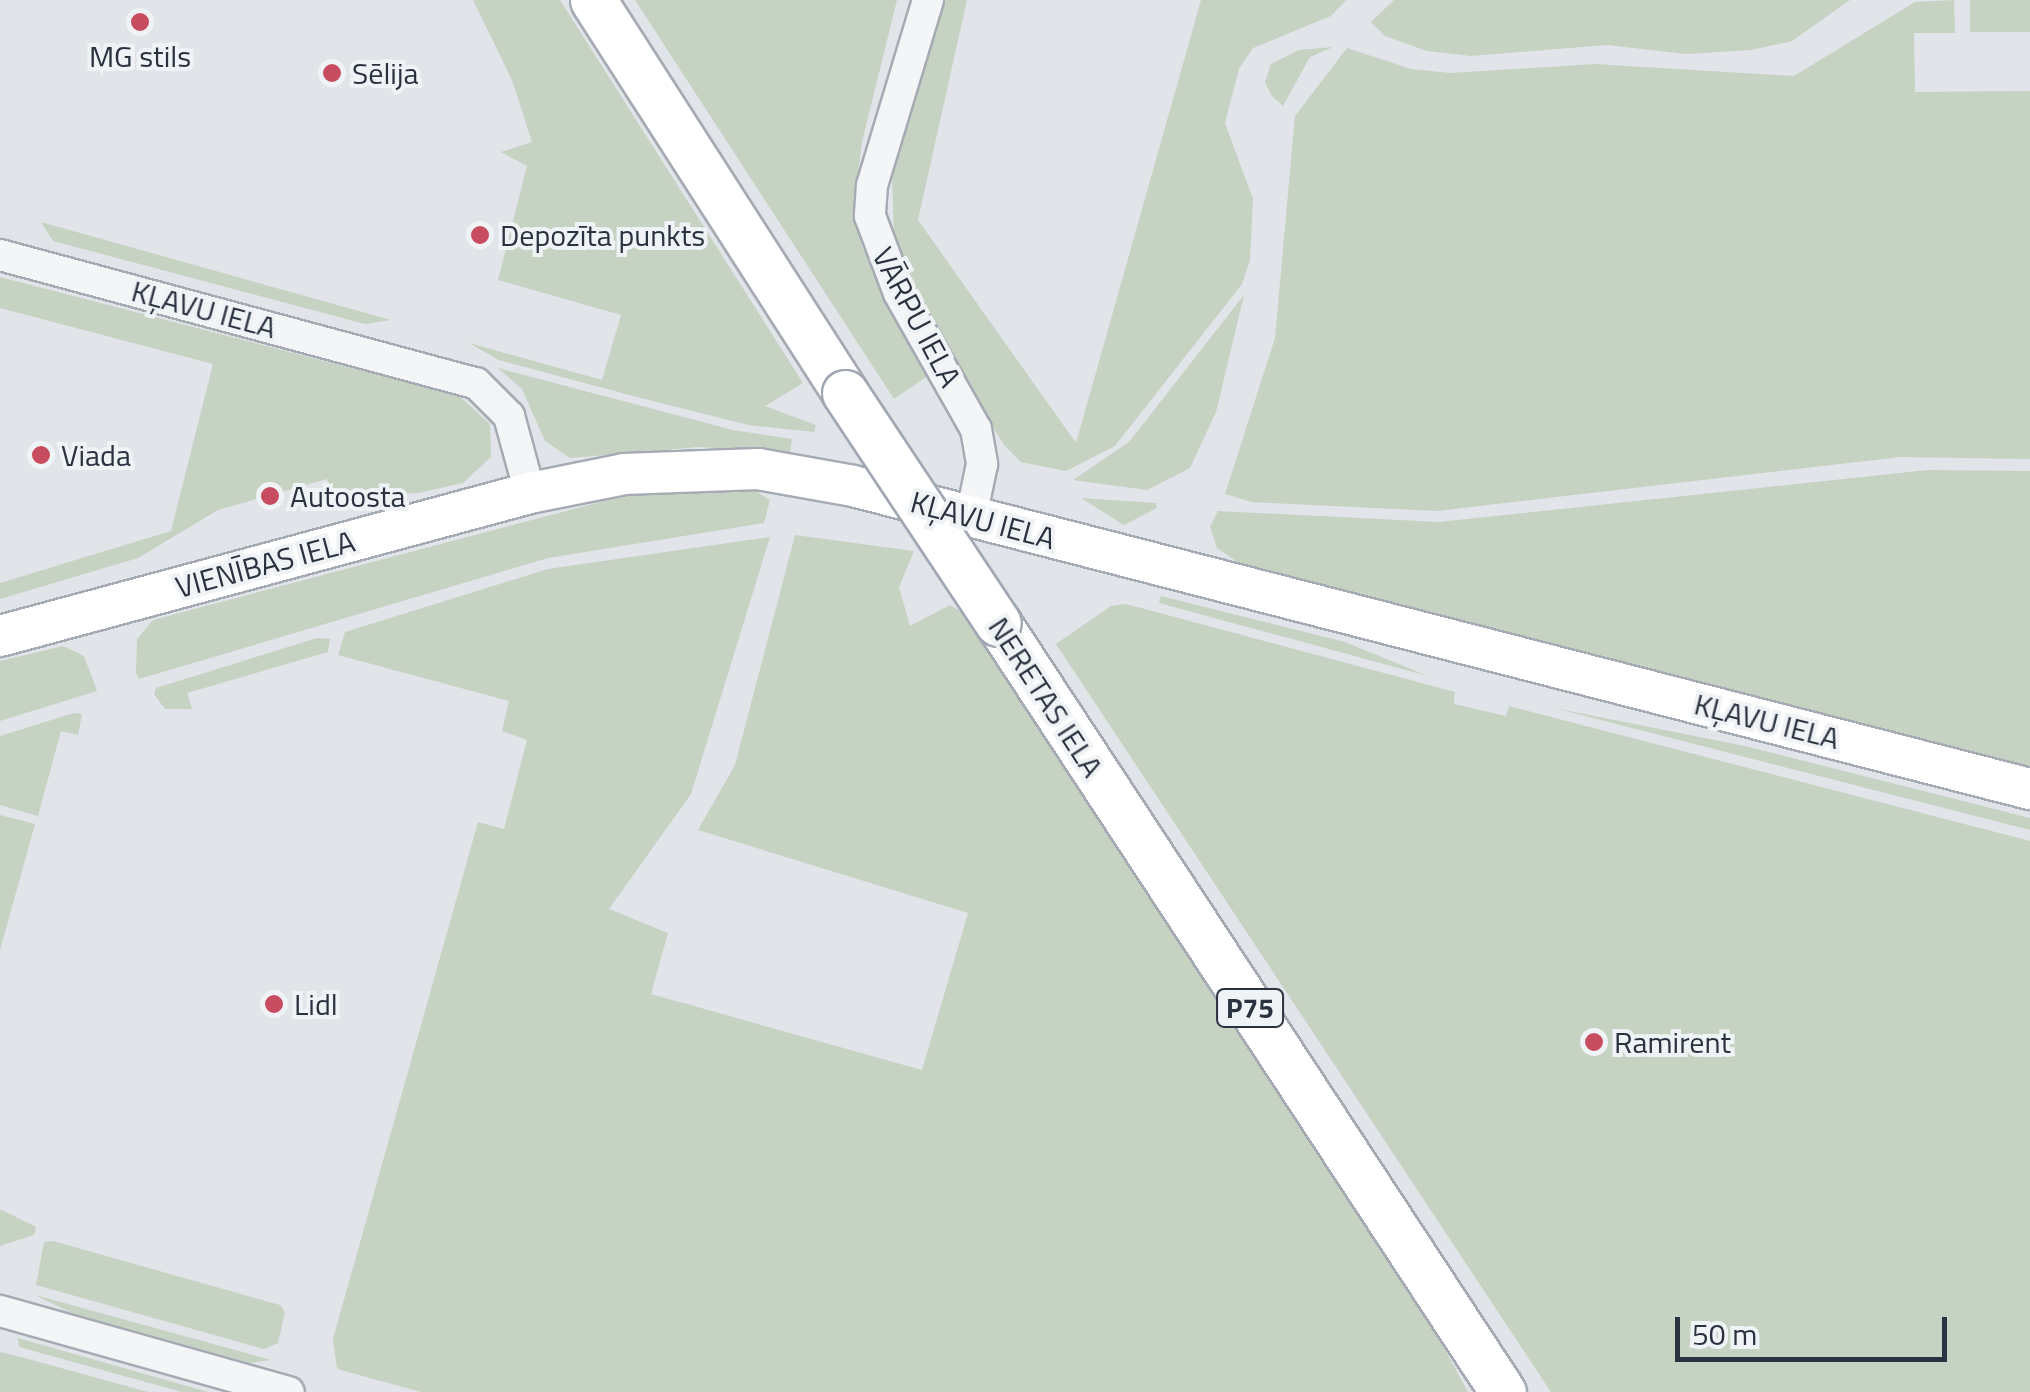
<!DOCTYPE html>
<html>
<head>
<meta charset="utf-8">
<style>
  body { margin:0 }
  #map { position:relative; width:2030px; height:1392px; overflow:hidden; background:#e1e4e9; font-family:"Titillium Web",sans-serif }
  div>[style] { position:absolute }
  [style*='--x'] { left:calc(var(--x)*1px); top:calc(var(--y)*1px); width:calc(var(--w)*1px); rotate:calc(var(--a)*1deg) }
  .green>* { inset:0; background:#c6d2c2; transform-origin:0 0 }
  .roads { filter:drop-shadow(2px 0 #a6abb3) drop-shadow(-2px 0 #a6abb3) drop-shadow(0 2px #a6abb3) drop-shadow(0 -2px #a6abb3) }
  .street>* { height:30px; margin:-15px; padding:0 15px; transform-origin:15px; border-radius:15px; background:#f3f5f7 }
  .secondary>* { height:40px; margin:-20px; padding:0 20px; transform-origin:20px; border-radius:20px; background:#fff }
  .primary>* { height:45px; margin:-22.5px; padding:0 22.5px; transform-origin:22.5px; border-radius:22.5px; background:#fff }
  .bridges { filter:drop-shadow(2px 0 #a1a8b4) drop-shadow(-2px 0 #a1a8b4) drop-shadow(0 2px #a1a8b4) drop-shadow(0 -2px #a1a8b4) }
  .primary-bridge>* { height:45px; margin:-22.5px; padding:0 22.5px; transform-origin:22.5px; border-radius:22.5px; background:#fff }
  .dots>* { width:28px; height:28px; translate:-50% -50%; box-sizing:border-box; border:5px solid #f0f3f6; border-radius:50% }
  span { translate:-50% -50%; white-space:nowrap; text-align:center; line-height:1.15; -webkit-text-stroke:8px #f0f3f6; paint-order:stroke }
  .shield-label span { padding:2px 8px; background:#f0f3f6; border:2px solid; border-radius:8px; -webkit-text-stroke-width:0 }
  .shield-label { font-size:28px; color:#2a3240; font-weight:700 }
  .poi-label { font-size:30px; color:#2a3240 }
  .left { translate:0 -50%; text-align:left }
  .street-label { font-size:30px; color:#2a3240 }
  .scale { position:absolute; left:1675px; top:1317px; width:272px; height:45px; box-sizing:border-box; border:5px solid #2a3240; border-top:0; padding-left:12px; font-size:30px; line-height:35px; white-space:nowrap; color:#2a3240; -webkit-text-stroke:8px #f0f3f6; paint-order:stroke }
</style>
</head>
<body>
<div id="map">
  <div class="green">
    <i style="clip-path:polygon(473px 0,560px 0,803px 383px,765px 406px,816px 425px,814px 432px,748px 425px,641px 398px,499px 360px,469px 343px,602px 380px,621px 315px,498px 280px,527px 166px,501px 152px,532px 142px,512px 80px)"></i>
    <i style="clip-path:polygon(635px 0,897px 0,862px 142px,854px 206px,862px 246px,932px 373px,894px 399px)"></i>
    <i style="clip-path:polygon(938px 0,967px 0,918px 220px,1076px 443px,1201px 0,1346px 0,1331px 16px,1253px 48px,1239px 69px,1225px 123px,1253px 199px,1250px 260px,1242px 284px,1115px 446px,1066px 471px,1021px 462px,1004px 445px,924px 314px,894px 242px,892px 173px,908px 94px)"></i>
    <i style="clip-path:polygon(1394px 0,1850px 0,1792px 41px,1751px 50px,1686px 54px,1607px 45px,1471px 56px,1427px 51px,1385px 36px,1371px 22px)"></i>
    <i style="clip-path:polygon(1954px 0,1955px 33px,1914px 33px,1915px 92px,2030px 91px,2030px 459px,1900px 457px,1437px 511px,1252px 502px,1225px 494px,1275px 338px,1295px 116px,1347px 48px,1411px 69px,1450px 73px,1595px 64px,1794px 76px,1915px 2px)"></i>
    <i style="left:1970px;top:0;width:60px;height:32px"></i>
    <i style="clip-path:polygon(1333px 47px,1310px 57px,1283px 106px,1272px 96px,1265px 82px,1271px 64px,1299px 50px)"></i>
    <i style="clip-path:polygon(41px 222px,391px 320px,365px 324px,53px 241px)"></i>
    <i style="clip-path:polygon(0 277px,459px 396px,490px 424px,491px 457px,463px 483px,418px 493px,334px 495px,327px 479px,218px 510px,138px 558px,0 599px,0 583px,171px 531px,213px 364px,0 308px)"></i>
    <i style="clip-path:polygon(1244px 295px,1216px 412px,1190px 468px,1147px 490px,1073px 480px,1129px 442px)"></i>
    <i style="clip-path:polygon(498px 368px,733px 430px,792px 439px,790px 453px,699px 447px,570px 458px,545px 441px,522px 389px)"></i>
    <i style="clip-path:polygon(1928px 470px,2030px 471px,2030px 768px,1239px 563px,1217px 548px,1210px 527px,1218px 511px,1439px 522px)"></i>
    <i style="clip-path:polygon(754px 490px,770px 500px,764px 523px,548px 558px,139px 679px,136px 673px,137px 639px,153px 620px,604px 501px,648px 492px)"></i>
    <i style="clip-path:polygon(1081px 498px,1156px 503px,1157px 508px,1124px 525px)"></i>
    <i style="clip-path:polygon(795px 535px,914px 551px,899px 587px,910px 626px,950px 605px,960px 611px,1425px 1313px,1468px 1392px,421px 1392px,337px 1369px,333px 1339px,478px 822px,504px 829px,527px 740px,502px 731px,509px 701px,338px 655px,345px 632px,548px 569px,770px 537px,691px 794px,609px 909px,668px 933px,651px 994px,922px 1070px,968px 913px,698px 830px,735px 765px)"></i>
    <i style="clip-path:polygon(1161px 596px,1345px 642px,1428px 676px,1159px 603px)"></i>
    <i style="clip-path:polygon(1126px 604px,1455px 692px,1454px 704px,1506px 716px,1509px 706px,2030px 841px,2030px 1392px,1551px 1392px,1056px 644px,1111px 606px)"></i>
    <i style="clip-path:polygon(317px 638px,330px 639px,328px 652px,187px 693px,192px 709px,165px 709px,154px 694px,156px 688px)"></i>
    <i style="clip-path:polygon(63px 646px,84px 656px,97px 691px,0 721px,0 661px)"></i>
    <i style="clip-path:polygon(1554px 708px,1745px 746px,2030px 818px,2030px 830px)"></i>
    <i style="clip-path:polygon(74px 713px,82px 714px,78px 735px,61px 731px,38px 816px,0 805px,0 736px)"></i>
    <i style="clip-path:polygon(0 815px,35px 824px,0 950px)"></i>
    <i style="clip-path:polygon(0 1209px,36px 1227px,34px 1235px,0 1246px)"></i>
    <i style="clip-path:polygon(53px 1241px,280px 1305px,285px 1312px,278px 1343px,264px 1349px,36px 1285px,44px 1242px)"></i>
    <i style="clip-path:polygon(35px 1295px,271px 1360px,250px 1363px,72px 1313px)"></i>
    <i style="clip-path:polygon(18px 1338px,208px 1392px,182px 1392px,19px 1347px)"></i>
    <i style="clip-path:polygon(0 1352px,21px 1357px,148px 1392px,0 1392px)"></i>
  </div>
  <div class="roads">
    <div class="street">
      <i style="--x:928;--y:0;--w:193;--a:106.8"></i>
      <i style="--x:872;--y:185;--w:31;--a:94"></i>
      <i style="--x:870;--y:216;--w:82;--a:69.4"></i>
      <i style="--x:899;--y:293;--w:156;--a:60.5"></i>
      <i style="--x:976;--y:429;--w:36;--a:80"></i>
      <i style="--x:982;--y:464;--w:54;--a:101.7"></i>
      <i style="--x:0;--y:255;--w:493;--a:15.1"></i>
      <i style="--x:476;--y:383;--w:47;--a:45"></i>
      <i style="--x:509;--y:416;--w:80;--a:74.7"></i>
      <i style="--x:0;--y:1311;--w:300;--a:15.7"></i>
    </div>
    <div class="secondary">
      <i style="--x:0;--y:636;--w:549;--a:-15.1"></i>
      <i style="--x:530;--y:493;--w:96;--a:-11.4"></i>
      <i style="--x:624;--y:474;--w:134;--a:-2.1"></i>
      <i style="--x:758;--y:469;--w:97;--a:10.1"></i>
      <i style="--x:853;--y:486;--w:1215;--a:14.44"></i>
    </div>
    <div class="primary">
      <i style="--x:593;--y:0;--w:467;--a:57.3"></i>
      <i style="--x:998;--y:623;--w:920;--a:56.71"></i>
    </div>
  </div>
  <div class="bridges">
    <div class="primary-bridge">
      <i style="--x:845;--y:393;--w:276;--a:56.4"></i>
    </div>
  </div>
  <div class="dots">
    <i style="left:140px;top:22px;background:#c74c5f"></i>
    <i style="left:332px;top:73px;background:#c74c5f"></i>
    <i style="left:480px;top:235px;background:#c74c5f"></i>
    <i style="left:41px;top:455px;background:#c74c5f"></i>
    <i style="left:270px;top:496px;background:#c74c5f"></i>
    <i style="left:274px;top:1004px;background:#c74c5f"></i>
    <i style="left:1594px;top:1042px;background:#c74c5f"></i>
  </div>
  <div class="shield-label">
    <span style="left:1250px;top:1008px">P75</span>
  </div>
  <div class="poi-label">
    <span style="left:140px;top:56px">MG stils</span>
    <span class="left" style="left:352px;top:73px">Sēlija</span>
    <span class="left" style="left:500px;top:235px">Depozīta punkts</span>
    <span class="left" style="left:61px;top:455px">Viada</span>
    <span class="left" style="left:290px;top:496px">Autoosta</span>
    <span class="left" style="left:294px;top:1004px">Lidl</span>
    <span class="left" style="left:1614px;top:1042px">Ramirent</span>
  </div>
  <div class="street-label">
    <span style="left:204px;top:309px;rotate:15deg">KĻAVU IELA</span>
    <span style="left:917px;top:317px;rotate:62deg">VĀRPU IELA</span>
    <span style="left:983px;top:520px;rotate:15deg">KĻAVU IELA</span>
    <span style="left:265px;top:564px;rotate:-15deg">VIENĪBAS IELA</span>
    <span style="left:1046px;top:697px;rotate:57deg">NERETAS IELA</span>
    <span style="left:1767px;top:721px;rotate:14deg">KĻAVU IELA</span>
  </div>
  <div class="scale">50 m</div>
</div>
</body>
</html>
